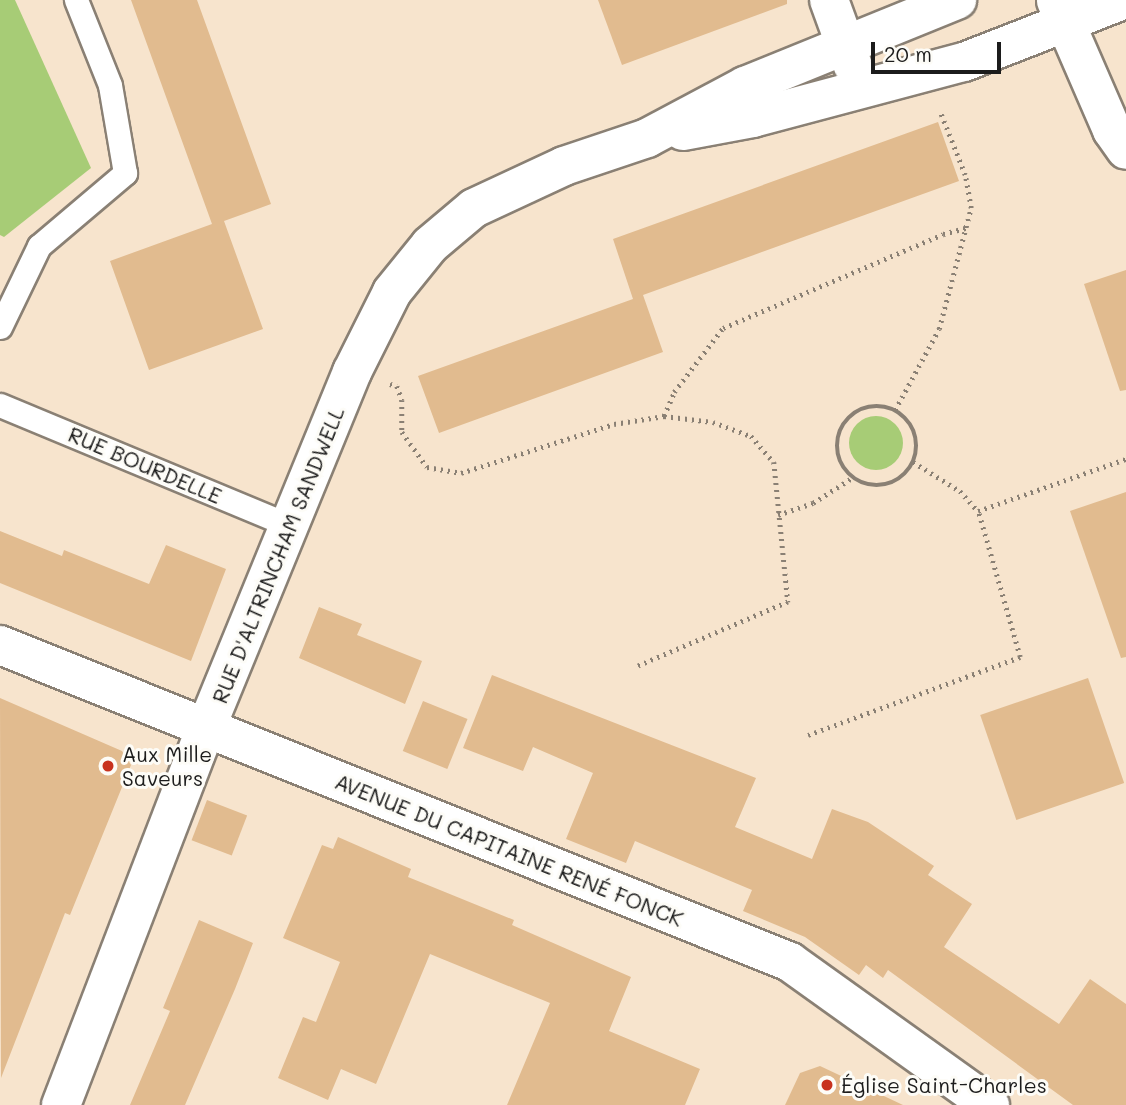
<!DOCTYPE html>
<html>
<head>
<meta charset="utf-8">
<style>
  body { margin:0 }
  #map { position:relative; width:1126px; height:1105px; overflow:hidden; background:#f7e4cd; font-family:Mali,sans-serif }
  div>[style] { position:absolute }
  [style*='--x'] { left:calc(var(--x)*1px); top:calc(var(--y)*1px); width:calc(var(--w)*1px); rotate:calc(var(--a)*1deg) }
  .green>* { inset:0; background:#a7cc76 }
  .round { border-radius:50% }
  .building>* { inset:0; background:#e1bb8f; transform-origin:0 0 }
  .path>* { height:4.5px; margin-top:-2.25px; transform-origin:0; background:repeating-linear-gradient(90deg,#8a8074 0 2px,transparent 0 7px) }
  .path>.ring { margin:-2.25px; padding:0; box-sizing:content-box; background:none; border:4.5px solid #8a8074; border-radius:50% }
  .roads { filter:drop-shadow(2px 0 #8a8074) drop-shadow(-2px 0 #8a8074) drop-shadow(0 2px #8a8074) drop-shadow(0 -2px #8a8074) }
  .service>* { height:23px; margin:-11.5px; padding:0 11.5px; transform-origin:11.5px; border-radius:11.5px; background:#fff }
  .minor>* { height:38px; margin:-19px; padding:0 19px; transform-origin:19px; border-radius:19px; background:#fff }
  .dots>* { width:19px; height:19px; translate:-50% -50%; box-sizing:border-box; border:4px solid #fdfcf7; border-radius:50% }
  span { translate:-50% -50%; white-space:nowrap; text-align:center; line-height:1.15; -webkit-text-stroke:6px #fdfcf7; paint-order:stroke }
  .street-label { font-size:21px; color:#1c1c1c }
  .poi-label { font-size:21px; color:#1c1c1c }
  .left { translate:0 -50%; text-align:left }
  .scale { position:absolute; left:871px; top:42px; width:130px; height:32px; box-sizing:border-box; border:4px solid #1c1c1c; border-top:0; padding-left:9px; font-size:21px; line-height:24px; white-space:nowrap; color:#1c1c1c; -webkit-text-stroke:5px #fdfcf7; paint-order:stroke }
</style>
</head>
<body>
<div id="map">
  <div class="green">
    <i style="clip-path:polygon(0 0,15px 0,91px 168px,4px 237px,0 235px)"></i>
    <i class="round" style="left:849px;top:416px;width:54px;height:54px"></i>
  </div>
  <div class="building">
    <i style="clip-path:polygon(131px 0,197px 0,271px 204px,224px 221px,263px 329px,149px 370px,110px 261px,212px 224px)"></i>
    <i style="clip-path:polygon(598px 0,787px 0,787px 4px,622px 65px)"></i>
    <i style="clip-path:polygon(938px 122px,959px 181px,643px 295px,663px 352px,439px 433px,418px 376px,633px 299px,613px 239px)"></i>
    <i style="clip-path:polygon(1126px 270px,1126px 390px,1120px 391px,1084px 284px)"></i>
    <i style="clip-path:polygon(1126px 492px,1126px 657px,1121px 658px,1070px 511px)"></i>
    <i style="clip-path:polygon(0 531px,62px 556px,64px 550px,149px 584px,166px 545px,226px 569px,191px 661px,0 583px)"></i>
    <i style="clip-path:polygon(319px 607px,362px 624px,357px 635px,422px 661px,405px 704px,299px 658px)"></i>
    <i style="clip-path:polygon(492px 675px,756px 778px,735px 827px,812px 859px,832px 809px,868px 822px,934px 866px,928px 875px,972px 904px,944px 947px,1059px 1024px,1090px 979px,1126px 1004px,1126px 1105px,1073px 1105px,888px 970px,883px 978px,866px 965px,859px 975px,805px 937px,743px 911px,752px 890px,635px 841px,626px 863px,566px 839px,593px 773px,533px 747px,523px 771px,463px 748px)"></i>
    <i style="left:1088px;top:678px;width:111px;height:114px;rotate:71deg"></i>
    <i style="clip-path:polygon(0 698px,122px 751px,131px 765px,70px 915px,65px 913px,1px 1078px)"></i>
    <i style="left:423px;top:701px;width:48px;height:54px;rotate:22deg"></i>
    <i style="left:207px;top:800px;width:43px;height:43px;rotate:21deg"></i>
    <i style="clip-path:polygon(338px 837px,411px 869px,408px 877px,514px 920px,512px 925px,631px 977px,609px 1031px,700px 1069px,685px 1105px,507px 1105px,550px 1003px,430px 954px,376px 1084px,341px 1069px,328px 1100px,278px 1078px,303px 1017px,316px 1022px,340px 962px,283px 938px,322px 845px,333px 849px)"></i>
    <i style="clip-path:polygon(199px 920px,253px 943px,235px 989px,185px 1105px,130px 1105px,170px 1011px,163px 1008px)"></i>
    <i style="clip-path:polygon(820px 1066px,903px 1105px,785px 1105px,800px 1073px)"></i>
  </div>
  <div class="path">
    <i style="--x:390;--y:384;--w:7;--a:16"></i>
    <i style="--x:397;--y:386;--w:15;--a:70"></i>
    <i style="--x:402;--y:400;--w:32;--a:90"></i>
    <i style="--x:402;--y:432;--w:43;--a:54.5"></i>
    <i style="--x:427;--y:467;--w:35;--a:10"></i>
    <i style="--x:461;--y:473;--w:161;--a:-17.8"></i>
    <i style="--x:614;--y:424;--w:51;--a:-9.1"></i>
    <i style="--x:664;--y:416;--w:49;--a:7"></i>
    <i style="--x:713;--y:422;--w:40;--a:20.2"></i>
    <i style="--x:751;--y:436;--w:35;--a:49"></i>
    <i style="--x:774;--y:462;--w:141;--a:84.3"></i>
    <i style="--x:788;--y:602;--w:163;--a:156.9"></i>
    <i class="ring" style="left:837px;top:406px;width:75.5px;height:75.5px"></i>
    <i style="--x:895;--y:410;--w:92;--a:-61.5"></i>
    <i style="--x:939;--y:329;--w:125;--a:-75.2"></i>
    <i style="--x:971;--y:208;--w:34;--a:-100"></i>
    <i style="--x:965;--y:175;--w:68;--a:-111.6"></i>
    <i style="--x:664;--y:416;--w:26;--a:-67"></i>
    <i style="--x:674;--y:392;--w:81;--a:-52.6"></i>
    <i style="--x:723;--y:328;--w:239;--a:-23.1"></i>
    <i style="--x:943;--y:234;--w:24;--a:-15"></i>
    <i style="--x:913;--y:462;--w:55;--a:31.7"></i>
    <i style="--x:960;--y:491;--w:27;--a:48"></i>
    <i style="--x:778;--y:515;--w:37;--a:-19"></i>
    <i style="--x:813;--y:503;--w:46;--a:-32.7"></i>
    <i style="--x:808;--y:735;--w:226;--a:-20.2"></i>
    <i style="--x:1020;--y:657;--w:152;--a:-106"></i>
    <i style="--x:978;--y:511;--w:157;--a:-19.4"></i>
  </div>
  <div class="roads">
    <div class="service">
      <i style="--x:0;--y:327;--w:90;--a:-64.3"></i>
      <i style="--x:39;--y:246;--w:113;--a:-40.3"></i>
      <i style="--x:125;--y:173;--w:89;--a:-99.7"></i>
      <i style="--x:110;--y:85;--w:92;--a:-111.8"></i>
      <i style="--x:0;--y:405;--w:315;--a:22.6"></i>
    </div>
    <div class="minor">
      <i style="--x:829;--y:0;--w:70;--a:70"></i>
      <i style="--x:1056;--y:1;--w:141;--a:66.5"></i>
      <i style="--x:1112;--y:130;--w:24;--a:55"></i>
      <i style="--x:683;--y:131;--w:71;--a:-10.5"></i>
      <i style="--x:753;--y:118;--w:218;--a:-14.9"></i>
      <i style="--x:964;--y:62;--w:171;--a:-21.3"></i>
      <i style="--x:0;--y:645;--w:851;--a:21.86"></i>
      <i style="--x:790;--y:962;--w:246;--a:35.6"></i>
      <i style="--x:61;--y:1105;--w:404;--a:-69"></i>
      <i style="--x:206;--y:728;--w:385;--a:-67.7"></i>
      <i style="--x:352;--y:372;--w:89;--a:-63.4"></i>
      <i style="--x:392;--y:292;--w:60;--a:-51"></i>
      <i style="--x:430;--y:245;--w:57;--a:-40.1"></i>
      <i style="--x:474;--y:208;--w:99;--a:-25"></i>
      <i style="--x:564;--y:166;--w:88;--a:-18.6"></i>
      <i style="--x:647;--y:138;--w:111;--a:-28"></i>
      <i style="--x:745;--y:86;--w:229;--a:-22.1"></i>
    </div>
  </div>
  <div class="dots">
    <i style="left:108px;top:766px;background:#c8321e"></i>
    <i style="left:827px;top:1085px;background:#c8321e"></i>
  </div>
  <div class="street-label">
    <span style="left:145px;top:465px;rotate:23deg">RUE BOURDELLE</span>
    <span style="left:278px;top:555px;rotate:-68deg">RUE D'ALTRINCHAM SANDWELL</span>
    <span style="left:509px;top:850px;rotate:22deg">AVENUE DU CAPITAINE RENÉ FONCK</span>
  </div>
  <div class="poi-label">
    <span class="left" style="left:122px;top:766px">Aux Mille<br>Saveurs</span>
    <span class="left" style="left:841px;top:1085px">Église Saint-Charles</span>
  </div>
  <div class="scale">20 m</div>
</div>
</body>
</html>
